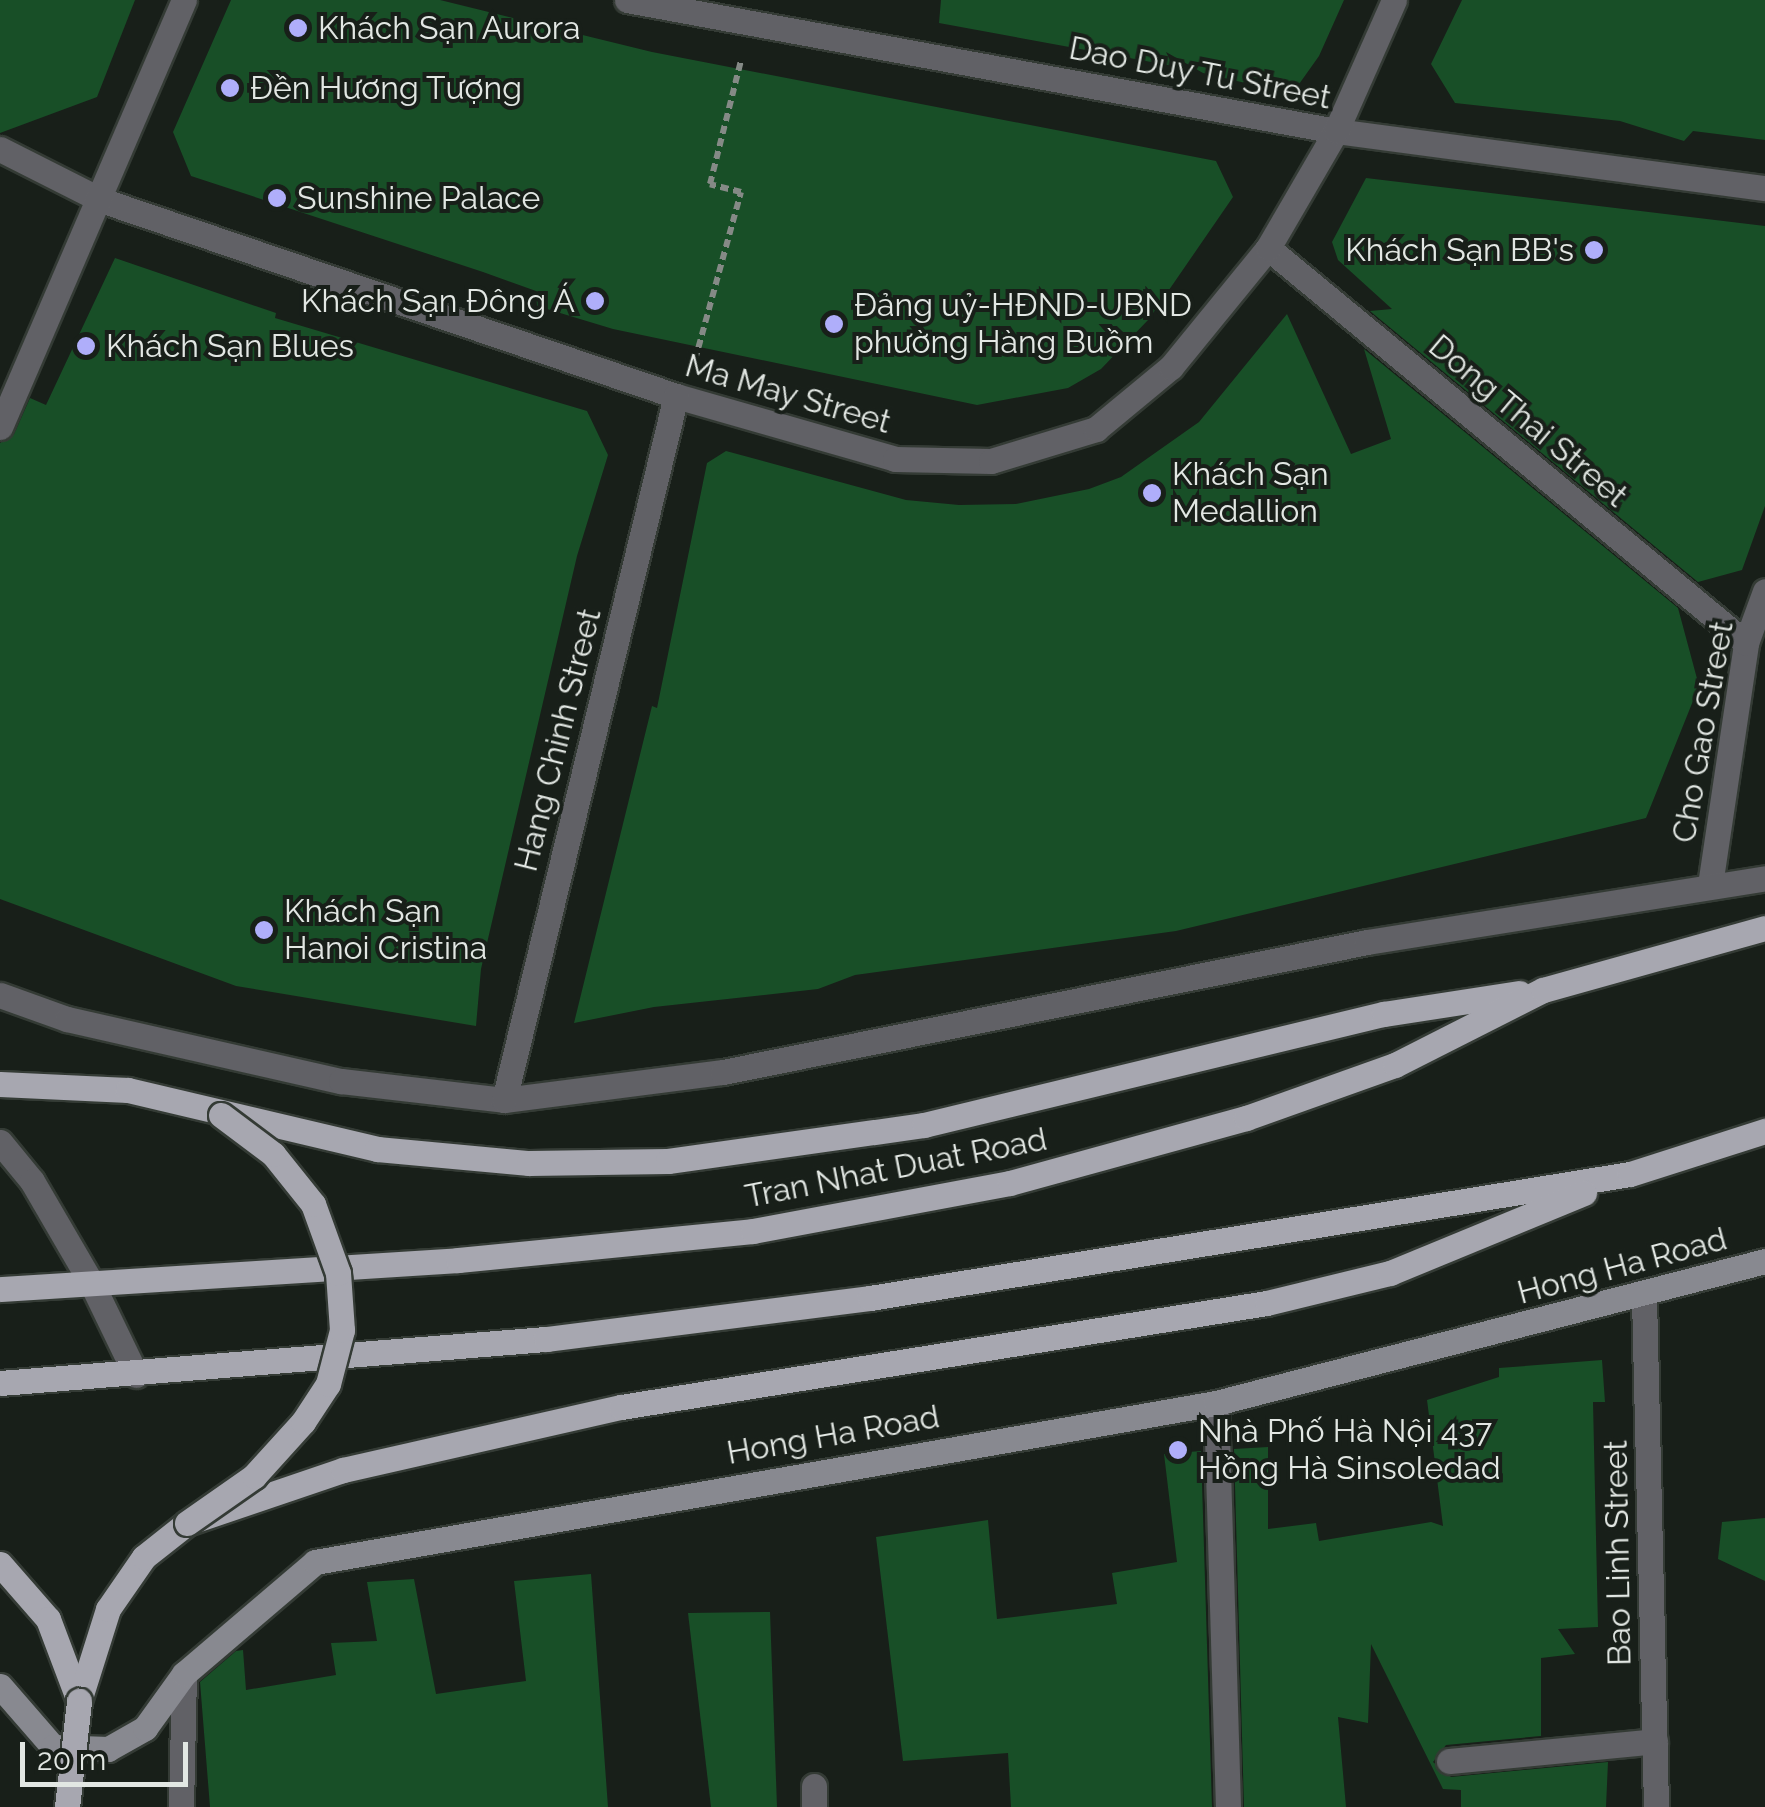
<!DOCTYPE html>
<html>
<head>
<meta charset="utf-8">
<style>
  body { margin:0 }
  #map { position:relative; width:1765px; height:1807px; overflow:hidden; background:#181f19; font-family:Raleway,sans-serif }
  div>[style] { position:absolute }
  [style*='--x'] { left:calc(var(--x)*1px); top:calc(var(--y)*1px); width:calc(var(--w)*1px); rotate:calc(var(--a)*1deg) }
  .building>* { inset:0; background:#184f27 }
  .path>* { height:6px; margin-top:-3px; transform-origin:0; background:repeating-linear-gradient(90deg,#858a86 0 8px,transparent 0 13px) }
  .roads { filter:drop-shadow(2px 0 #343b35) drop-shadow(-2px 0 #343b35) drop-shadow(0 2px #343b35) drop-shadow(0 -2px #343b35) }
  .lane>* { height:25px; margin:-12.5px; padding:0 12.5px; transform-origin:12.5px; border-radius:12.5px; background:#616166 }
  .street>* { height:25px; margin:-12.5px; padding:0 12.5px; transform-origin:12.5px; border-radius:12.5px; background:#616166 }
  .secondary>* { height:25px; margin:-12.5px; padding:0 12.5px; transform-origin:12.5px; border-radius:12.5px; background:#888990 }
  .primary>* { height:25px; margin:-12.5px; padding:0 12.5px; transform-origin:12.5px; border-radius:12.5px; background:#a7a7b0 }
  .bridges { filter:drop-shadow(2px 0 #343b35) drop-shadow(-2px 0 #343b35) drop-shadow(0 2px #343b35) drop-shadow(0 -2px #343b35) }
  .primary-bridge>* { height:25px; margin:-12.5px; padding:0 12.5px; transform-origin:12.5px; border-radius:12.5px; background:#a7a7b0 }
  .dots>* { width:28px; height:28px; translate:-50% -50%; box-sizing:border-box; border:5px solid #181f19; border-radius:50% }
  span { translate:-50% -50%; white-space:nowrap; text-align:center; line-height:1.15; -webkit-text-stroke:8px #181f19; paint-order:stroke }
  .poi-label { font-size:32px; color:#e2e7e3 }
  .left { translate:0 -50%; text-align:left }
  .right { translate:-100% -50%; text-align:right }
  .street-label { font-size:32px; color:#e2e7e3 }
  .scale { position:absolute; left:20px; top:1742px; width:168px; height:45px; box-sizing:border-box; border:5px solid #e2e7e3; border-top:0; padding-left:12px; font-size:30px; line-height:35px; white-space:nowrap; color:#e2e7e3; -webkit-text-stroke:8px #181f19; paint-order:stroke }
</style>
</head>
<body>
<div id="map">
  <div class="building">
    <i style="clip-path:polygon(0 0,135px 0,97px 97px,0 133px)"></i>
    <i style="clip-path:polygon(231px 0,440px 0,652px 52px,1216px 161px,1233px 197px,1149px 319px,1101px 369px,1068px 388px,977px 405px,613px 329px,537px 306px,536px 291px,483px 272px,191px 176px,173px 132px)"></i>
    <i style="clip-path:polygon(941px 0,1344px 0,1319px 56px,1292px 94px,1203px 73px,1166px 52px,1173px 66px,939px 23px)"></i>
    <i style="clip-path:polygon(1462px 0,1765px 0,1765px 140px,1693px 131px,1684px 141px,1620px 121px,1455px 103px,1431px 64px)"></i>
    <i style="clip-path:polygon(1366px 178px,1765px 226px,1765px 506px,1742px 570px,1698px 582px,1370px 311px,1392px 309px,1338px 260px,1332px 242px)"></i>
    <i style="clip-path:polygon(115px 258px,276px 313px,275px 318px,587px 411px,608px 455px,577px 556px,481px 969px,476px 1026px,236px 986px,0 899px,0 443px,14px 434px,30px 398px,46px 405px)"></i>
    <i style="clip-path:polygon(1287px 314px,1351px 454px,1391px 439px,1364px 349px,1678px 608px,1699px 686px,1646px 818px,1176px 931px,855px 975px,818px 989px,654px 1007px,574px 1023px,652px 706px,657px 708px,707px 463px,726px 451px,906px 500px,959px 505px,1016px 504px,1089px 489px,1121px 477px,1199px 422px)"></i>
    <i style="clip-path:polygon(1602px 1360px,1605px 1402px,1593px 1402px,1598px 1627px,1558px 1629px,1575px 1654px,1541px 1658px,1541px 1736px,1446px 1745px,1433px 1762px,1451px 1777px,1608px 1762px,1606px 1807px,1461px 1807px,1461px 1790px,1443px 1789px,1371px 1644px,1368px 1723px,1338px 1717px,1346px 1807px,1244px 1807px,1234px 1449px,1268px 1447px,1268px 1529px,1316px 1523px,1319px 1541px,1431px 1522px,1443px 1526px,1427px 1400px,1499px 1377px,1499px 1368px)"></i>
    <i style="clip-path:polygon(1201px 1451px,1212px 1807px,1011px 1807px,1008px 1753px,903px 1761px,876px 1537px,988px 1520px,997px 1619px,1117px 1604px,1112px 1573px,1177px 1562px,1164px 1454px)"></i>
    <i style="clip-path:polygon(1765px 1518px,1765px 1581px,1718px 1559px,1722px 1522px)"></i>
    <i style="clip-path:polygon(591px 1574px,608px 1807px,210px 1807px,200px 1682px,236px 1651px,243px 1650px,246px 1690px,336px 1675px,331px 1643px,377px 1641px,367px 1582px,414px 1579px,436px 1694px,526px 1681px,514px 1581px)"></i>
    <i style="clip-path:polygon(770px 1612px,777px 1807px,711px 1807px,688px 1613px)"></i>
  </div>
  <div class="path">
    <i style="--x:695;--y:360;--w:174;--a:-74.7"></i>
    <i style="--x:741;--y:192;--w:32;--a:-166"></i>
    <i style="--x:710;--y:184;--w:127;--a:-75.9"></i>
  </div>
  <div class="roads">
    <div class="lane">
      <i style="--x:1268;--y:248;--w:620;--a:39.57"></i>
      <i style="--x:1216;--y:1403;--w:404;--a:88.3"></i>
      <i style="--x:1449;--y:1761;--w:207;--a:-5.5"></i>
      <i style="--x:181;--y:1807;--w:133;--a:-88.7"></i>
    </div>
    <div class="street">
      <i style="--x:627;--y:0;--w:721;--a:10.47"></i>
      <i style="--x:1336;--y:131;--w:433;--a:7.6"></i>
      <i style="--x:0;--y:149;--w:113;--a:26.8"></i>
      <i style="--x:101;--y:200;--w:607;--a:18.82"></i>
      <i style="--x:676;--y:396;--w:228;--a:16"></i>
      <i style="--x:895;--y:459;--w:96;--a:1.2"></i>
      <i style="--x:991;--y:461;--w:110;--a:-16.9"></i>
      <i style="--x:1096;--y:429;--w:97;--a:-39.6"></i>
      <i style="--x:1171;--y:367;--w:154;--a:-50.8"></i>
      <i style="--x:1268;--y:248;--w:135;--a:-59.8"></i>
      <i style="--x:1336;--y:131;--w:143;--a:-66.1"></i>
      <i style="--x:0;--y:427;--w:465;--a:-66.7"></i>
      <i style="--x:1710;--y:885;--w:245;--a:-81.5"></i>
      <i style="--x:1746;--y:643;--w:55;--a:-69.9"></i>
      <i style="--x:0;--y:995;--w:71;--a:19.7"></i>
      <i style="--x:67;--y:1019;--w:281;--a:12.8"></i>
      <i style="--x:341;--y:1081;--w:164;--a:6.6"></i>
      <i style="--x:504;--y:1100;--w:221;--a:-7.3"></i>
      <i style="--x:723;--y:1072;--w:657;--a:-11.41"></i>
      <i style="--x:1367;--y:942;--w:403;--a:-9.1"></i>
      <i style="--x:504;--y:1100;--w:725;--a:-76.27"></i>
      <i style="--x:0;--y:1142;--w:50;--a:50.6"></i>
      <i style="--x:32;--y:1181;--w:119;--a:59.8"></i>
      <i style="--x:92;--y:1284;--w:101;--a:64.2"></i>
      <i style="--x:1644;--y:1297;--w:510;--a:88.65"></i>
      <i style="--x:814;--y:1807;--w:21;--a:-90"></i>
    </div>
    <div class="secondary">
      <i style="--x:0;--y:1686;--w:81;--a:49"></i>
      <i style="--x:53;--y:1747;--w:55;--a:2.1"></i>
      <i style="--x:108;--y:1749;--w:43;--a:-29.6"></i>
      <i style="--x:145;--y:1728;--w:67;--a:-54.2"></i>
      <i style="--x:184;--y:1674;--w:172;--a:-40.5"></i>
      <i style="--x:315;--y:1562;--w:915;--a:-10.01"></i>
      <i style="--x:1216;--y:1403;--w:567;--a:-14.5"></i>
    </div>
    <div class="primary">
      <i style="--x:0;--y:1084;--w:128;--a:2.7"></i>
      <i style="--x:128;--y:1090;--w:256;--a:13.3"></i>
      <i style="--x:377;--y:1149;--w:153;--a:5.3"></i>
      <i style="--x:529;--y:1163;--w:139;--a:-0.8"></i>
      <i style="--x:668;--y:1161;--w:259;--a:-8"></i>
      <i style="--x:924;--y:1125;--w:473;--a:-13.6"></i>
      <i style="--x:1384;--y:1014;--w:137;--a:-8.8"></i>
      <i style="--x:0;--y:1289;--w:459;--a:-3.6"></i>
      <i style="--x:458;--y:1260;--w:296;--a:-5.6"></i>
      <i style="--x:753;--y:1231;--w:261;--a:-10.6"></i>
      <i style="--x:1010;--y:1183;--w:245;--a:-15.4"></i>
      <i style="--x:1246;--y:1118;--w:158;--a:-19.6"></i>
      <i style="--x:1395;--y:1065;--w:166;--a:-26.9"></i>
      <i style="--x:1543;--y:990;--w:230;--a:-15.6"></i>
      <i style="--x:0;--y:1383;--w:548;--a:-4.61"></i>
      <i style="--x:546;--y:1339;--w:327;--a:-7.2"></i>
      <i style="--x:870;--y:1298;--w:770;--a:-9.27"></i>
      <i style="--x:1630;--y:1174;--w:142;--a:-17.7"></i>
      <i style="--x:0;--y:1564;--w:73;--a:48.9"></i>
      <i style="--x:48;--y:1619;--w:88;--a:69.3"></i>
      <i style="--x:79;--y:1701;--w:96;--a:-72.5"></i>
      <i style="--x:108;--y:1609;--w:63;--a:-55.3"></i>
      <i style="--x:144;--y:1557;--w:55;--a:-38.3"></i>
      <i style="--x:187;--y:1523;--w:165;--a:-18.8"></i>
      <i style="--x:343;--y:1470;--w:285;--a:-12.8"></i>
      <i style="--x:621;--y:1407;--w:654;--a:-9.15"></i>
      <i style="--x:1267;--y:1303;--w:127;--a:-13.7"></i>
      <i style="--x:1390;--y:1273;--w:210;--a:-22.4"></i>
    </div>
  </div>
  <div class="bridges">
    <div class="primary-bridge">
      <i style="--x:187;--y:1523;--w:82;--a:-35"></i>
      <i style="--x:254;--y:1476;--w:73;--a:-47.8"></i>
      <i style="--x:303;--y:1422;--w:45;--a:-56.7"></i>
      <i style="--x:328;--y:1384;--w:56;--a:-75.5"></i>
      <i style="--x:342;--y:1330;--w:57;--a:-94"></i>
      <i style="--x:338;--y:1273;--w:73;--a:-109.9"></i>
      <i style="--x:313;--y:1204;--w:64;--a:-128.7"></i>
      <i style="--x:273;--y:1154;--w:65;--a:-143.1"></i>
      <i style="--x:67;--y:1807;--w:107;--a:-83.5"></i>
    </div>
  </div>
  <div class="dots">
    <i style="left:298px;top:28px;background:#afaefa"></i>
    <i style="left:230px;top:88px;background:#afaefa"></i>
    <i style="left:277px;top:198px;background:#afaefa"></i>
    <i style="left:1594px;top:250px;background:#afaefa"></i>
    <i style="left:595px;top:301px;background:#afaefa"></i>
    <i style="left:834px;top:324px;background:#afaefa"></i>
    <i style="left:86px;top:346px;background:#afaefa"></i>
    <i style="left:1152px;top:493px;background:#afaefa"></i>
    <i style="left:264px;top:930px;background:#afaefa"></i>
    <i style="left:1178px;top:1450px;background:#afaefa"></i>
  </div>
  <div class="poi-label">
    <span class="left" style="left:318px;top:28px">Khách Sạn Aurora</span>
    <span class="left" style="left:250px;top:88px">Đền Hương Tượng</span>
    <span class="left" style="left:297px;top:198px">Sunshine Palace</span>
    <span class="right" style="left:1574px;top:250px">Khách Sạn BB's</span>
    <span class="right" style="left:575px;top:301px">Khách Sạn Đông Á</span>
    <span class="left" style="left:854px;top:324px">Đảng uỷ-HĐND-UBND<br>phường Hàng Buồm</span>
    <span class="left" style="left:106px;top:346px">Khách Sạn Blues</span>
    <span class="left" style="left:1172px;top:493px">Khách Sạn<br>Medallion</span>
    <span class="left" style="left:284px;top:930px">Khách Sạn<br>Hanoi Cristina</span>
    <span class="left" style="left:1198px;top:1450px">Nhà Phố Hà Nội 437<br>Hồng Hà Sinsoledad</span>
  </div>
  <div class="street-label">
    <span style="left:1200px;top:73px;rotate:11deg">Dao Duy Tu Street</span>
    <span style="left:788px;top:394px;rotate:16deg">Ma May Street</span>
    <span style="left:1528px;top:421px;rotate:40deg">Dong Thai Street</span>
    <span style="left:1703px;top:732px;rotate:-80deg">Cho Gao Street</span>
    <span style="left:558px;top:740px;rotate:-76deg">Hang Chinh Street</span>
    <span style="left:896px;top:1168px;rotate:-11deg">Tran Nhat Duat Road</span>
    <span style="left:1622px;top:1266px;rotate:-15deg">Hong Ha Road</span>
    <span style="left:833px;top:1435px;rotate:-10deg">Hong Ha Road</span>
    <span style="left:1618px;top:1553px;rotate:-91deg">Bao Linh Street</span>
  </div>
  <div class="scale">20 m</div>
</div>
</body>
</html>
